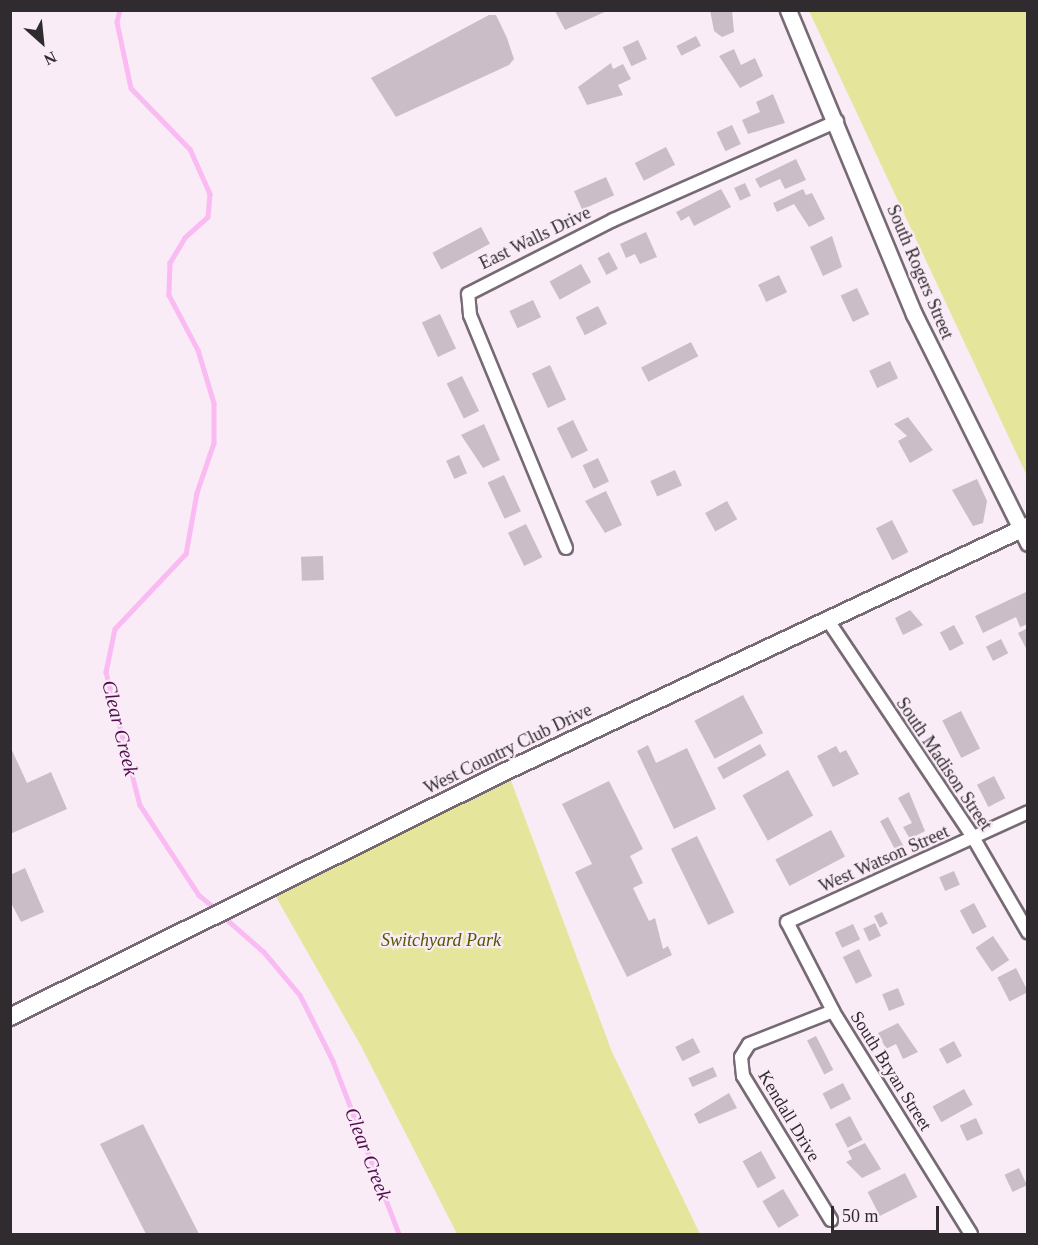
<!DOCTYPE html>
<html>
<head>
<meta charset="utf-8">
<style>
  body { margin:0 }
  #map { position:relative; width:1038px; height:1245px; overflow:hidden; background:#f9ecf7; font-family:Georgia,serif }
  div>[style] { position:absolute }
  [style*='--x'] { left:calc(var(--x)*1px); top:calc(var(--y)*1px); width:calc(var(--w)*1px); rotate:calc(var(--a)*1deg) }
  .green>* { inset:0; background:#e6e59c }
  .stream>* { height:4.5px; margin:-2.25px; padding:0 2.25px; transform-origin:2.25px; border-radius:2.25px; background:#fabaf2 }
  .building>* { inset:0; background:#cabdc8; transform-origin:0 0 }
  .roads { filter:drop-shadow(2px 0 #766a74) drop-shadow(-2px 0 #766a74) drop-shadow(0 2px #766a74) drop-shadow(0 -2px #766a74) }
  .minor>* { height:12px; margin:-6px; padding:0 6px; transform-origin:6px; border-radius:6px; background:#fff }
  .tertiary>* { height:15px; margin:-7.5px; padding:0 7.5px; transform-origin:7.5px; border-radius:7.5px; background:#fff }
  .secondary>* { height:16px; margin:-8px; padding:0 8px; transform-origin:8px; border-radius:8px; background:#fff }
  span { translate:-50% -50%; white-space:nowrap; text-align:center; line-height:1.15; -webkit-text-stroke:4.5px #f9ecf7; paint-order:stroke }
  .street-label { font-size:18px; color:#302b2f }
  .park-label { font-size:18px; color:#585500; font-style:italic }
  .water-label { font-size:20px; color:#520d4f; font-style:italic }
  .frame { position:absolute; inset:0; border:12px solid #302b2f; pointer-events:none }
  .north { position:absolute; left:12px; top:12px; width:60px; height:60px; -webkit-text-stroke:4px #f9ecf7; paint-order:stroke; rotate:153deg; font-size:16px; font-weight:700; line-height:24px; text-align:center; color:#302b2f }
  .north::after { content:''; display:block; margin:auto; width:21px; height:27px; background:#302b2f; clip-path:polygon(50% 0,100% 100%,50% 72%,0 100%) }
  .scale { position:absolute; left:831px; top:1206px; width:108px; height:27px; box-sizing:border-box; border:3px solid #302b2f; border-top:0; padding-left:8px; font-size:18px; line-height:21px; white-space:nowrap; color:#302b2f; -webkit-text-stroke:4px #f9ecf7; paint-order:stroke }
</style>
</head>
<body>
<div id="map">
  <div class="green">
    <i style="clip-path:polygon(809px 11px,1027px 11px,1027px 476px)"></i>
    <i style="clip-path:polygon(506px 767px,612px 1052px,700px 1234px,457px 1234px,361px 1046px,272px 890px)"></i>
  </div>
  <div class="stream">
    <i style="--x:120;--y:10;--w:12;--a:104"></i>
    <i style="--x:117;--y:22;--w:67;--a:78"></i>
    <i style="--x:131;--y:88;--w:85;--a:46"></i>
    <i style="--x:190;--y:149;--w:49;--a:66"></i>
    <i style="--x:210;--y:194;--w:23;--a:95"></i>
    <i style="--x:208;--y:217;--w:31;--a:138"></i>
    <i style="--x:185;--y:238;--w:29;--a:121"></i>
    <i style="--x:170;--y:263;--w:32;--a:92"></i>
    <i style="--x:169;--y:295;--w:62;--a:62.2"></i>
    <i style="--x:198;--y:350;--w:55;--a:73.2"></i>
    <i style="--x:214;--y:403;--w:40;--a:90"></i>
    <i style="--x:214;--y:443;--w:53;--a:108.8"></i>
    <i style="--x:197;--y:493;--w:62;--a:100.2"></i>
    <i style="--x:186;--y:554;--w:103;--a:133.4"></i>
    <i style="--x:115;--y:629;--w:44;--a:101.8"></i>
    <i style="--x:106;--y:672;--w:137;--a:75.7"></i>
    <i style="--x:140;--y:805;--w:108;--a:56.8"></i>
    <i style="--x:199;--y:895;--w:25;--a:40"></i>
    <i style="--x:224;--y:917;--w:53;--a:41.2"></i>
    <i style="--x:264;--y:952;--w:56;--a:50.1"></i>
    <i style="--x:300;--y:995;--w:74;--a:63.4"></i>
    <i style="--x:333;--y:1061;--w:185;--a:69.1"></i>
  </div>
  <div class="building">
    <i style="clip-path:polygon(549px 10px,609px 10px,565px 30px,555px 11px)"></i>
    <i style="clip-path:polygon(710px 10px,732px 10px,734px 32px,722px 37px,714px 31px)"></i>
    <i style="clip-path:polygon(489px 15px,496px 15px,507px 38px,514px 59px,509px 65px,396px 117px,371px 78px)"></i>
    <i style="left:696px;top:36px;width:11px;height:22px;rotate:63deg"></i>
    <i style="left:638px;top:40px;width:21px;height:17px;rotate:65deg"></i>
    <i style="clip-path:polygon(734px 49px,741px 65px,755px 58px,763px 76px,740px 88px,719px 56px)"></i>
    <i style="clip-path:polygon(611px 63px,613px 69px,623px 64px,631px 79px,618px 85px,623px 95px,587px 105px,578px 87px)"></i>
    <i style="clip-path:polygon(773px 94px,785px 123px,748px 134px,742px 120px,760px 112px,756px 102px)"></i>
    <i style="left:732px;top:125px;width:21px;height:17px;rotate:65deg"></i>
    <i style="left:666px;top:147px;width:20px;height:35px;rotate:63deg"></i>
    <i style="clip-path:polygon(796px 159px,806px 180px,785px 189px,780px 179px,760px 188px,755px 179px)"></i>
    <i style="left:606px;top:177px;width:20px;height:35px;rotate:66deg"></i>
    <i style="left:745px;top:183px;width:14px;height:12px;rotate:65deg"></i>
    <i style="clip-path:polygon(721px 189px,731px 207px,694px 226px,689px 216px,681px 221px,676px 212px)"></i>
    <i style="clip-path:polygon(803px 189px,806px 195px,812px 193px,825px 219px,809px 227px,794px 204px,777px 212px,773px 203px)"></i>
    <i style="left:481px;top:227px;width:19px;height:55px;rotate:62deg"></i>
    <i style="clip-path:polygon(646px 232px,657px 257px,640px 264px,635px 254px,626px 258px,620px 244px)"></i>
    <i style="clip-path:polygon(832px 236px,842px 267px,823px 276px,810px 247px)"></i>
    <i style="left:609px;top:252px;width:19px;height:13px;rotate:62deg"></i>
    <i style="left:581px;top:264px;width:21px;height:36px;rotate:61deg"></i>
    <i style="left:779px;top:275px;width:19px;height:23px;rotate:65deg"></i>
    <i style="left:857px;top:288px;width:29px;height:18px;rotate:65deg"></i>
    <i style="left:533px;top:300px;width:19px;height:26px;rotate:65deg"></i>
    <i style="left:598px;top:306px;width:20px;height:25px;rotate:63deg"></i>
    <i style="left:440px;top:314px;width:38px;height:20px;rotate:65deg"></i>
    <i style="left:691px;top:342px;width:16px;height:56px;rotate:63deg"></i>
    <i style="left:890px;top:361px;width:19px;height:23px;rotate:65deg"></i>
    <i style="left:550px;top:365px;width:38px;height:20px;rotate:65deg"></i>
    <i style="left:462px;top:376px;width:39px;height:17px;rotate:64deg"></i>
    <i style="clip-path:polygon(908px 417px,933px 450px,910px 463px,898px 441px,907px 436px,894px 424px)"></i>
    <i style="left:573px;top:420px;width:34px;height:18px;rotate:64deg"></i>
    <i style="clip-path:polygon(484px 424px,500px 460px,483px 468px,461px 435px)"></i>
    <i style="left:459px;top:455px;width:20px;height:14px;rotate:66deg"></i>
    <i style="left:598px;top:458px;width:26px;height:17px;rotate:65deg"></i>
    <i style="left:675px;top:470px;width:17px;height:27px;rotate:66deg"></i>
    <i style="left:504px;top:475px;width:40px;height:18px;rotate:65deg"></i>
    <i style="clip-path:polygon(977px 479px,987px 501px,983px 523px,973px 526px,952px 490px)"></i>
    <i style="clip-path:polygon(606px 491px,622px 525px,605px 533px,585px 501px)"></i>
    <i style="left:727px;top:501px;width:21px;height:25px;rotate:61deg"></i>
    <i style="left:892px;top:520px;width:36px;height:18px;rotate:63deg"></i>
    <i style="left:526px;top:524px;width:37px;height:20px;rotate:64deg"></i>
    <i style="left:323px;top:556px;width:24px;height:22px;rotate:88deg"></i>
    <i style="clip-path:polygon(1028px 591px,1028px 624px,1020px 627px,1016px 617px,983px 633px,975px 616px)"></i>
    <i style="clip-path:polygon(910px 610px,923px 625px,903px 635px,895px 618px)"></i>
    <i style="left:954px;top:625px;width:21px;height:16px;rotate:62deg"></i>
    <i style="clip-path:polygon(1028px 628px,1028px 652px,1018px 633px)"></i>
    <i style="left:1001px;top:639px;width:16px;height:17px;rotate:63deg"></i>
    <i style="left:743px;top:695px;width:43px;height:55px;rotate:62deg"></i>
    <i style="left:961px;top:711px;width:42px;height:21px;rotate:63deg"></i>
    <i style="left:760px;top:744px;width:13px;height:49px;rotate:61deg"></i>
    <i style="clip-path:polygon(648px 745px,656px 763px,687px 748px,716px 809px,674px 829px,637px 751px)"></i>
    <i style="clip-path:polygon(10px 746px,27px 783px,51px 772px,67px 809px,10px 834px)"></i>
    <i style="clip-path:polygon(836px 746px,840px 753px,846px 750px,859px 774px,833px 787px,817px 756px)"></i>
    <i style="left:788px;top:770px;width:52px;height:52px;rotate:61deg"></i>
    <i style="left:994px;top:776px;width:25px;height:19px;rotate:63deg"></i>
    <i style="clip-path:polygon(609px 781px,643px 849px,630px 856px,643px 883px,633px 888px,649px 921px,655px 918px,663px 949px,668px 946px,672px 955px,627px 977px,575px 872px,592px 864px,562px 804px)"></i>
    <i style="clip-path:polygon(909px 792px,925px 831px,910px 839px,903px 827px,912px 823px,898px 798px)"></i>
    <i style="left:888px;top:817px;width:38px;height:9px;rotate:62deg"></i>
    <i style="left:831px;top:830px;width:30px;height:63px;rotate:62deg"></i>
    <i style="left:697px;top:836px;width:85px;height:29px;rotate:64deg"></i>
    <i style="clip-path:polygon(25px 868px,44px 912px,21px 922px,10px 901px,10px 875px)"></i>
    <i style="left:954px;top:871px;width:15px;height:16px;rotate:67deg"></i>
    <i style="left:974px;top:903px;width:27px;height:16px;rotate:62deg"></i>
    <i style="left:882px;top:912px;width:13px;height:9px;rotate:63deg"></i>
    <i style="left:875px;top:923px;width:14px;height:13px;rotate:65deg"></i>
    <i style="left:853px;top:924px;width:17px;height:20px;rotate:65deg"></i>
    <i style="left:993px;top:936px;width:29px;height:21px;rotate:56deg"></i>
    <i style="left:859px;top:949px;width:30px;height:18px;rotate:64deg"></i>
    <i style="left:1016px;top:968px;width:27px;height:21px;rotate:63deg"></i>
    <i style="left:898px;top:988px;width:18px;height:17px;rotate:68deg"></i>
    <i style="clip-path:polygon(898px 1023px,918px 1052px,903px 1059px,896px 1044px,886px 1049px,878px 1033px)"></i>
    <i style="left:816px;top:1036px;width:38px;height:10px;rotate:63deg"></i>
    <i style="left:693px;top:1038px;width:16px;height:20px;rotate:63deg"></i>
    <i style="left:954px;top:1041px;width:17px;height:17px;rotate:62deg"></i>
    <i style="left:713px;top:1067px;width:10px;height:27px;rotate:66deg"></i>
    <i style="left:843px;top:1083px;width:18px;height:23px;rotate:63deg"></i>
    <i style="left:964px;top:1089px;width:18px;height:36px;rotate:61deg"></i>
    <i style="clip-path:polygon(729px 1093px,737px 1108px,699px 1124px,694px 1114px)"></i>
    <i style="left:850px;top:1116px;width:27px;height:17px;rotate:62deg"></i>
    <i style="left:976px;top:1118px;width:17px;height:18px;rotate:65deg"></i>
    <i style="clip-path:polygon(143px 1124px,199px 1234px,146px 1234px,100px 1144px)"></i>
    <i style="clip-path:polygon(865px 1143px,881px 1169px,862px 1178px,846px 1162px,852px 1159px,848px 1151px)"></i>
    <i style="left:761px;top:1151px;width:31px;height:21px;rotate:61deg"></i>
    <i style="left:1019px;top:1168px;width:19px;height:16px;rotate:65deg"></i>
    <i style="left:905px;top:1173px;width:27px;height:42px;rotate:63deg"></i>
    <i style="left:783px;top:1189px;width:31px;height:24px;rotate:59deg"></i>
  </div>
  <div class="roads">
    <div class="minor">
      <i style="--x:566;--y:548;--w:252;--a:-112.4"></i>
      <i style="--x:470;--y:315;--w:21;--a:-95"></i>
      <i style="--x:468;--y:294;--w:163;--a:-27"></i>
      <i style="--x:613;--y:220;--w:245;--a:-23.8"></i>
      <i style="--x:827;--y:619;--w:265;--a:56.2"></i>
      <i style="--x:974;--y:839;--w:108;--a:59.9"></i>
      <i style="--x:831;--y:1220;--w:169;--a:-121.4"></i>
      <i style="--x:743;--y:1076;--w:19;--a:-96"></i>
      <i style="--x:741;--y:1057;--w:15;--a:-58"></i>
      <i style="--x:749;--y:1044;--w:90;--a:-21.4"></i>
      <i style="--x:971;--y:1234;--w:262;--a:-121.8"></i>
      <i style="--x:833;--y:1011;--w:100;--a:-117.3"></i>
      <i style="--x:787;--y:922;--w:265;--a:-24.5"></i>
    </div>
    <div class="tertiary">
      <i style="--x:788;--y:10;--w:329;--a:67.5"></i>
      <i style="--x:914;--y:314;--w:256;--a:63.5"></i>
    </div>
    <div class="secondary">
      <i style="--x:10;--y:1017;--w:549;--a:-26.38"></i>
      <i style="--x:502;--y:773;--w:581;--a:-25.15"></i>
    </div>
  </div>
  <div class="street-label">
    <span style="left:535px;top:238px;rotate:-26deg">East Walls Drive</span>
    <span style="left:920px;top:272px;rotate:67deg">South Rogers Street</span>
    <span style="left:508px;top:749px;rotate:-26deg">West Country Club Drive</span>
    <span style="left:944px;top:764px;rotate:56deg">South Madison Street</span>
    <span style="left:884px;top:859px;rotate:-24deg">West Watson Street</span>
    <span style="left:891px;top:1071px;rotate:58deg">South Bryan Street</span>
    <span style="left:789px;top:1116px;rotate:59deg">Kendall Drive</span>
  </div>
  <div class="park-label">
    <span style="left:441px;top:940px">Switchyard Park</span>
  </div>
  <div class="water-label">
    <span style="left:120px;top:728px;rotate:76deg">Clear Creek</span>
    <span style="left:368px;top:1154px;rotate:69deg">Clear Creek</span>
  </div>
  <div class="frame"></div>
  <div class="north">N</div>
  <div class="scale">50 m</div>
</div>
</body>
</html>
